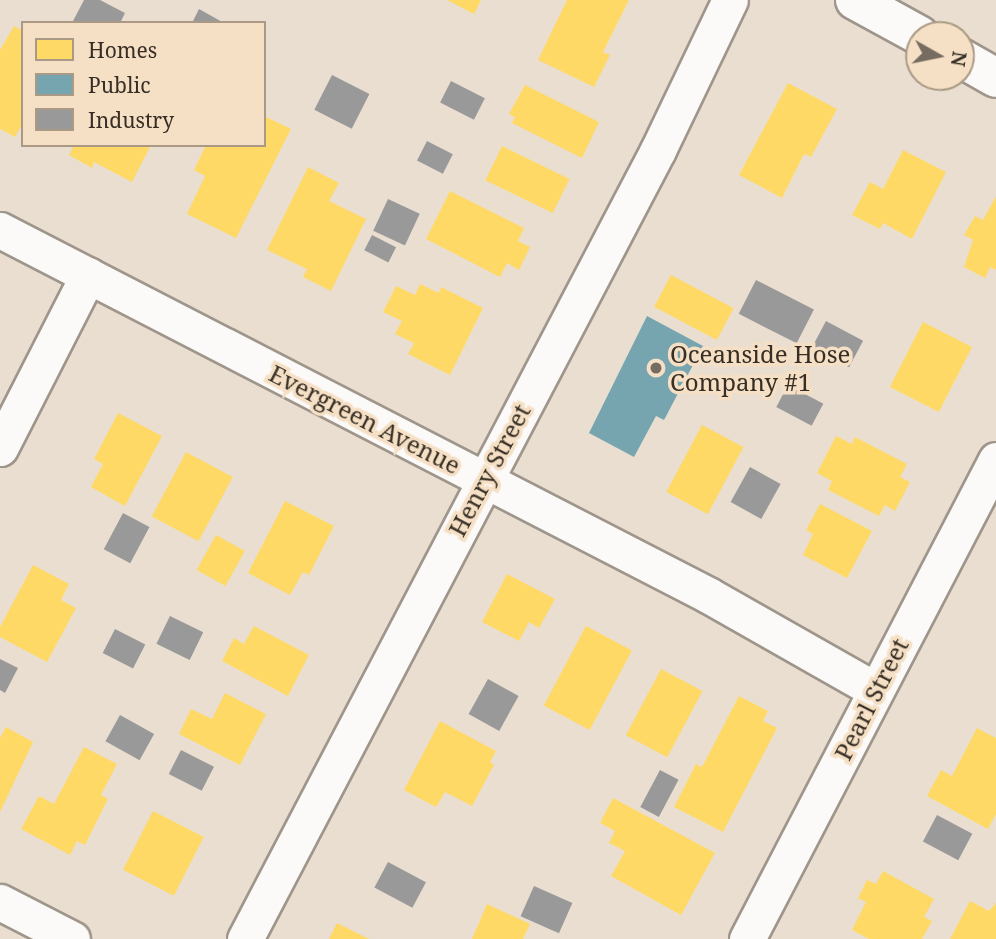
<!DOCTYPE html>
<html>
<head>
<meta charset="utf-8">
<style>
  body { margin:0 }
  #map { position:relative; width:996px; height:939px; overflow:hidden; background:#eaded0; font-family:"Noto Serif",serif }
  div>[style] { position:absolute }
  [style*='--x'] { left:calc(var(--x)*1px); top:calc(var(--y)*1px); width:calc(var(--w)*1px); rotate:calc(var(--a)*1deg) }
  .homes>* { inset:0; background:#ffd966; transform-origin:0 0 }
  .public>* { inset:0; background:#76a5af }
  .industry>* { inset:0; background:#999; transform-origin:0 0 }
  .roads { filter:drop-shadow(2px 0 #9e958b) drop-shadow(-2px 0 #9e958b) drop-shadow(0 2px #9e958b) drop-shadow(0 -2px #9e958b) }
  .minor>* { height:35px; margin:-17.5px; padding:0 17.5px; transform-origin:17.5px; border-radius:17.5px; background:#fcfaf8 }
  .secondary>* { height:38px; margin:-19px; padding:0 19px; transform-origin:19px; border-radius:19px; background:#fcfaf8 }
  .dots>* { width:19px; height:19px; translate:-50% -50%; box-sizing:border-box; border:4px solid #f5dfc5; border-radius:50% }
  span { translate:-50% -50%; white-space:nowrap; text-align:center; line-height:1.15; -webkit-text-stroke:7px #f5dfc5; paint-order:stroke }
  .poi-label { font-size:24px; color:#372f25 }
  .left { translate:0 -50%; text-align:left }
  .street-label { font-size:24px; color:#372f25 }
  .legend { position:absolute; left:21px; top:21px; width:245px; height:126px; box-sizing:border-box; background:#f5dfc5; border:2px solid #a99985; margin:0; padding:9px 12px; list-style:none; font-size:21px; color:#372f25 }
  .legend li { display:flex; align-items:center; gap:14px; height:35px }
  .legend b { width:35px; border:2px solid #a99985 }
  .north { position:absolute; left:905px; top:21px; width:70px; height:70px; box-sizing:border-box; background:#f5dfc5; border:2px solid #a99985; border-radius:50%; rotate:99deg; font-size:19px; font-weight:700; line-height:28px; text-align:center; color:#372f25 }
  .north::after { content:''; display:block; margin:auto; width:24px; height:32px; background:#766c61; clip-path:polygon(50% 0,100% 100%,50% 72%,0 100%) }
</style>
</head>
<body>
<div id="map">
  <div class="homes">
    <i style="clip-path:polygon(447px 0,481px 0,474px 14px)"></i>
    <i style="clip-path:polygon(567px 0,629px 0,603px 52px,610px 55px,594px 87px,538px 60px)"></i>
    <i style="clip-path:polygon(14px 26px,23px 31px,23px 123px,15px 137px,0 129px,0 50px)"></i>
    <i style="clip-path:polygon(788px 83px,837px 109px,811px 157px,804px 154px,782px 198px,739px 175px)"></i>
    <i style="clip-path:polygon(525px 85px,599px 122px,582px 158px,512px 123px,515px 117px,509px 114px)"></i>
    <i style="clip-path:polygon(264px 116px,291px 129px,236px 238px,187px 214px,205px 176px,194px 170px,206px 145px,264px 145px)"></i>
    <i style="clip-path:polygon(74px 145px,151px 145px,132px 182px,94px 162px,92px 168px,69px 155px)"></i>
    <i style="left:502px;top:146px;width:75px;height:38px;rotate:26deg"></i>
    <i style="clip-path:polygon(903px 150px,946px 172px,912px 239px,883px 223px,880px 229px,852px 215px,870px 182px,883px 189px)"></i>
    <i style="clip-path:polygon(308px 167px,339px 183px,329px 201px,366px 219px,331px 291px,303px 277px,307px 269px,267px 250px)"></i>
    <i style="clip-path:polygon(450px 191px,524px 228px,518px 241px,530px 247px,519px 270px,507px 263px,500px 277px,426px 239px)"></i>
    <i style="clip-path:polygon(996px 196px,996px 270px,990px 267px,985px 278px,964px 267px,973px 240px,964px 235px,975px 216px,983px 220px)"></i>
    <i style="left:671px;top:275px;width:71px;height:36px;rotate:28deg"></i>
    <i style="clip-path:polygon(420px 284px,439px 293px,441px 287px,483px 308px,450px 375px,408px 354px,414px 343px,395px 334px,402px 321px,383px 312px,396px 286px,415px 295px)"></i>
    <i style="left:923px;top:322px;width:55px;height:73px;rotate:27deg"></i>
    <i style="clip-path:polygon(118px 413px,162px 436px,125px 506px,91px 487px,103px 464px,94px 459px)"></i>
    <i style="left:702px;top:425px;width:47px;height:76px;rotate:28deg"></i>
    <i style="clip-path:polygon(836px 436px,852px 444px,855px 437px,907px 464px,900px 477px,910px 482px,895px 511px,885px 505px,879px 516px,828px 490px,832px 481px,817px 473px)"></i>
    <i style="left:186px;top:452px;width:53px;height:73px;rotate:28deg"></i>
    <i style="clip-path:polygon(285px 501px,334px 526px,309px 575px,303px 572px,290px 595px,248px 573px)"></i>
    <i style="clip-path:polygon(820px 504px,872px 531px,847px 578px,803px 555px,813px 534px,806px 530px)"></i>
    <i style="left:216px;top:535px;width:33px;height:40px;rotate:29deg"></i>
    <i style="clip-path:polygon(33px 565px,69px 584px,61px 600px,76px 608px,47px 662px,0 637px,0 627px)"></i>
    <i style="clip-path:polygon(507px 574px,555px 599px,539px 628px,529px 622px,519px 641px,482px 622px)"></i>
    <i style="clip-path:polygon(254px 626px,309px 655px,288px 696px,222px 661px,234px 638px,244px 644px)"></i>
    <i style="left:586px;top:626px;width:52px;height:90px;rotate:28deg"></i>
    <i style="left:661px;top:669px;width:47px;height:75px;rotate:28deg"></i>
    <i style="clip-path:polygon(225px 693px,266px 714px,240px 765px,179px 734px,191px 709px,212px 719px)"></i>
    <i style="clip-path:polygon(739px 696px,768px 711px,763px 721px,777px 728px,723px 832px,674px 807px,696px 764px,702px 767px)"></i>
    <i style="clip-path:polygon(440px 721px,496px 751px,490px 762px,494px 765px,472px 806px,445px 792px,436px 807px,404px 790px)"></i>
    <i style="clip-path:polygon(6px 727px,33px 742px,0 812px,0 738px)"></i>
    <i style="clip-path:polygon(977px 728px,996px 738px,996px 814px,988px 829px,927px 796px,941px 770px,952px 776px)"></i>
    <i style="clip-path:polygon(84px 747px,117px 764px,101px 795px,108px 799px,85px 845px,77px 841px,70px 855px,21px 829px,39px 796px,54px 804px)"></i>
    <i style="clip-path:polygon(613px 798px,715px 853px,681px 915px,611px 876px,625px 851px,609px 843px,615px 831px,600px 823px)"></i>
    <i style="left:153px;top:811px;width:57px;height:66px;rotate:27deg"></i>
    <i style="clip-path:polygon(883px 871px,934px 899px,924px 917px,932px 921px,922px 939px,869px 939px,852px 930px,866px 902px,858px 898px,867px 880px,876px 884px)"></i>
    <i style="clip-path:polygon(970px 901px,989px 911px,996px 903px,996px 939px,950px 939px)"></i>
    <i style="clip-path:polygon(487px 904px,530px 924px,523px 939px,472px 939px)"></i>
    <i style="clip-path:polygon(337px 923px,369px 939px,329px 939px)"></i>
  </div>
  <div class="public">
    <i style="clip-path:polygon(647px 316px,703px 346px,664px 420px,656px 416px,634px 457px,589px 433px)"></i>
  </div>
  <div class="industry">
    <i style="clip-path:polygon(84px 0,100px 0,125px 13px,120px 23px,72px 23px)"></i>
    <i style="clip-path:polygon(199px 9px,224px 23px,192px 23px)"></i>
    <i style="left:332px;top:75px;width:42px;height:39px;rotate:27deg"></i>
    <i style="left:451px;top:81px;width:38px;height:24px;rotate:27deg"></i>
    <i style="left:427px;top:141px;width:29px;height:22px;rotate:27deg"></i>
    <i style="left:388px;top:199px;width:35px;height:35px;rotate:25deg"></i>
    <i style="left:372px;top:235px;width:27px;height:17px;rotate:27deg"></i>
    <i style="left:756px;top:280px;width:65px;height:38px;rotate:27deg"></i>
    <i style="left:826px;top:321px;width:42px;height:30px;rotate:28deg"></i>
    <i style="left:788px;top:385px;width:40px;height:25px;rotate:28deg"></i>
    <i style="left:750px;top:467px;width:35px;height:40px;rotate:29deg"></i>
    <i style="left:123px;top:513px;width:30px;height:41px;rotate:28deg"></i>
    <i style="left:170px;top:616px;width:37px;height:31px;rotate:26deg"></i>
    <i style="left:115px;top:629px;width:34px;height:27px;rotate:27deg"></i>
    <i style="clip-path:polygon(0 659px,18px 668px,5px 693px,0 690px)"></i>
    <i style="left:488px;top:679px;width:35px;height:40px;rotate:29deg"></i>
    <i style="left:120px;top:715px;width:39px;height:30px;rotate:29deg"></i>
    <i style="left:181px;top:750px;width:37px;height:27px;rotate:27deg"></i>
    <i style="left:660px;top:770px;width:21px;height:42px;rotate:28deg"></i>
    <i style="left:937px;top:815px;width:40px;height:30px;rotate:28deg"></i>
    <i style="left:388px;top:862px;width:43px;height:29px;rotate:28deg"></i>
    <i style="left:534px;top:886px;width:42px;height:33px;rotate:24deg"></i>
  </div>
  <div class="roads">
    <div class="minor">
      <i style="--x:0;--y:230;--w:797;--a:27.27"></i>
      <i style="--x:708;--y:595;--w:192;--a:29.6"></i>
      <i style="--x:0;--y:448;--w:194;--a:-63"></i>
      <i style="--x:0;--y:902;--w:81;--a:27.2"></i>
      <i style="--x:245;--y:939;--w:891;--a:-62.37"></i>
      <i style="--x:658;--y:150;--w:166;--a:-64.4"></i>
      <i style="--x:747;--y:939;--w:540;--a:-62.53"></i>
    </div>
    <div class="secondary">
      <i style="--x:855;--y:0;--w:73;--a:28.7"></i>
      <i style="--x:961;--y:58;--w:40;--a:29.7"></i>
    </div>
  </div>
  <div class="dots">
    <i style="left:656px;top:368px;background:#766c61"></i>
  </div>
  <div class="poi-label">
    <span class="left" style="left:670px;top:368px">Oceanside Hose<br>Company #1</span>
  </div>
  <div class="street-label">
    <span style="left:365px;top:419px;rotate:27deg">Evergreen Avenue</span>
    <span style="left:489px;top:470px;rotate:-62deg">Henry Street</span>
    <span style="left:871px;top:699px;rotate:-63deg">Pearl Street</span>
  </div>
  <ul class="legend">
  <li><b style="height:19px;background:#ffd966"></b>Homes</li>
  <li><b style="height:19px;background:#76a5af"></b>Public</li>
  <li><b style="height:19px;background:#999"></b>Industry</li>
  </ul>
  <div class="north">N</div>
</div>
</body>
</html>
